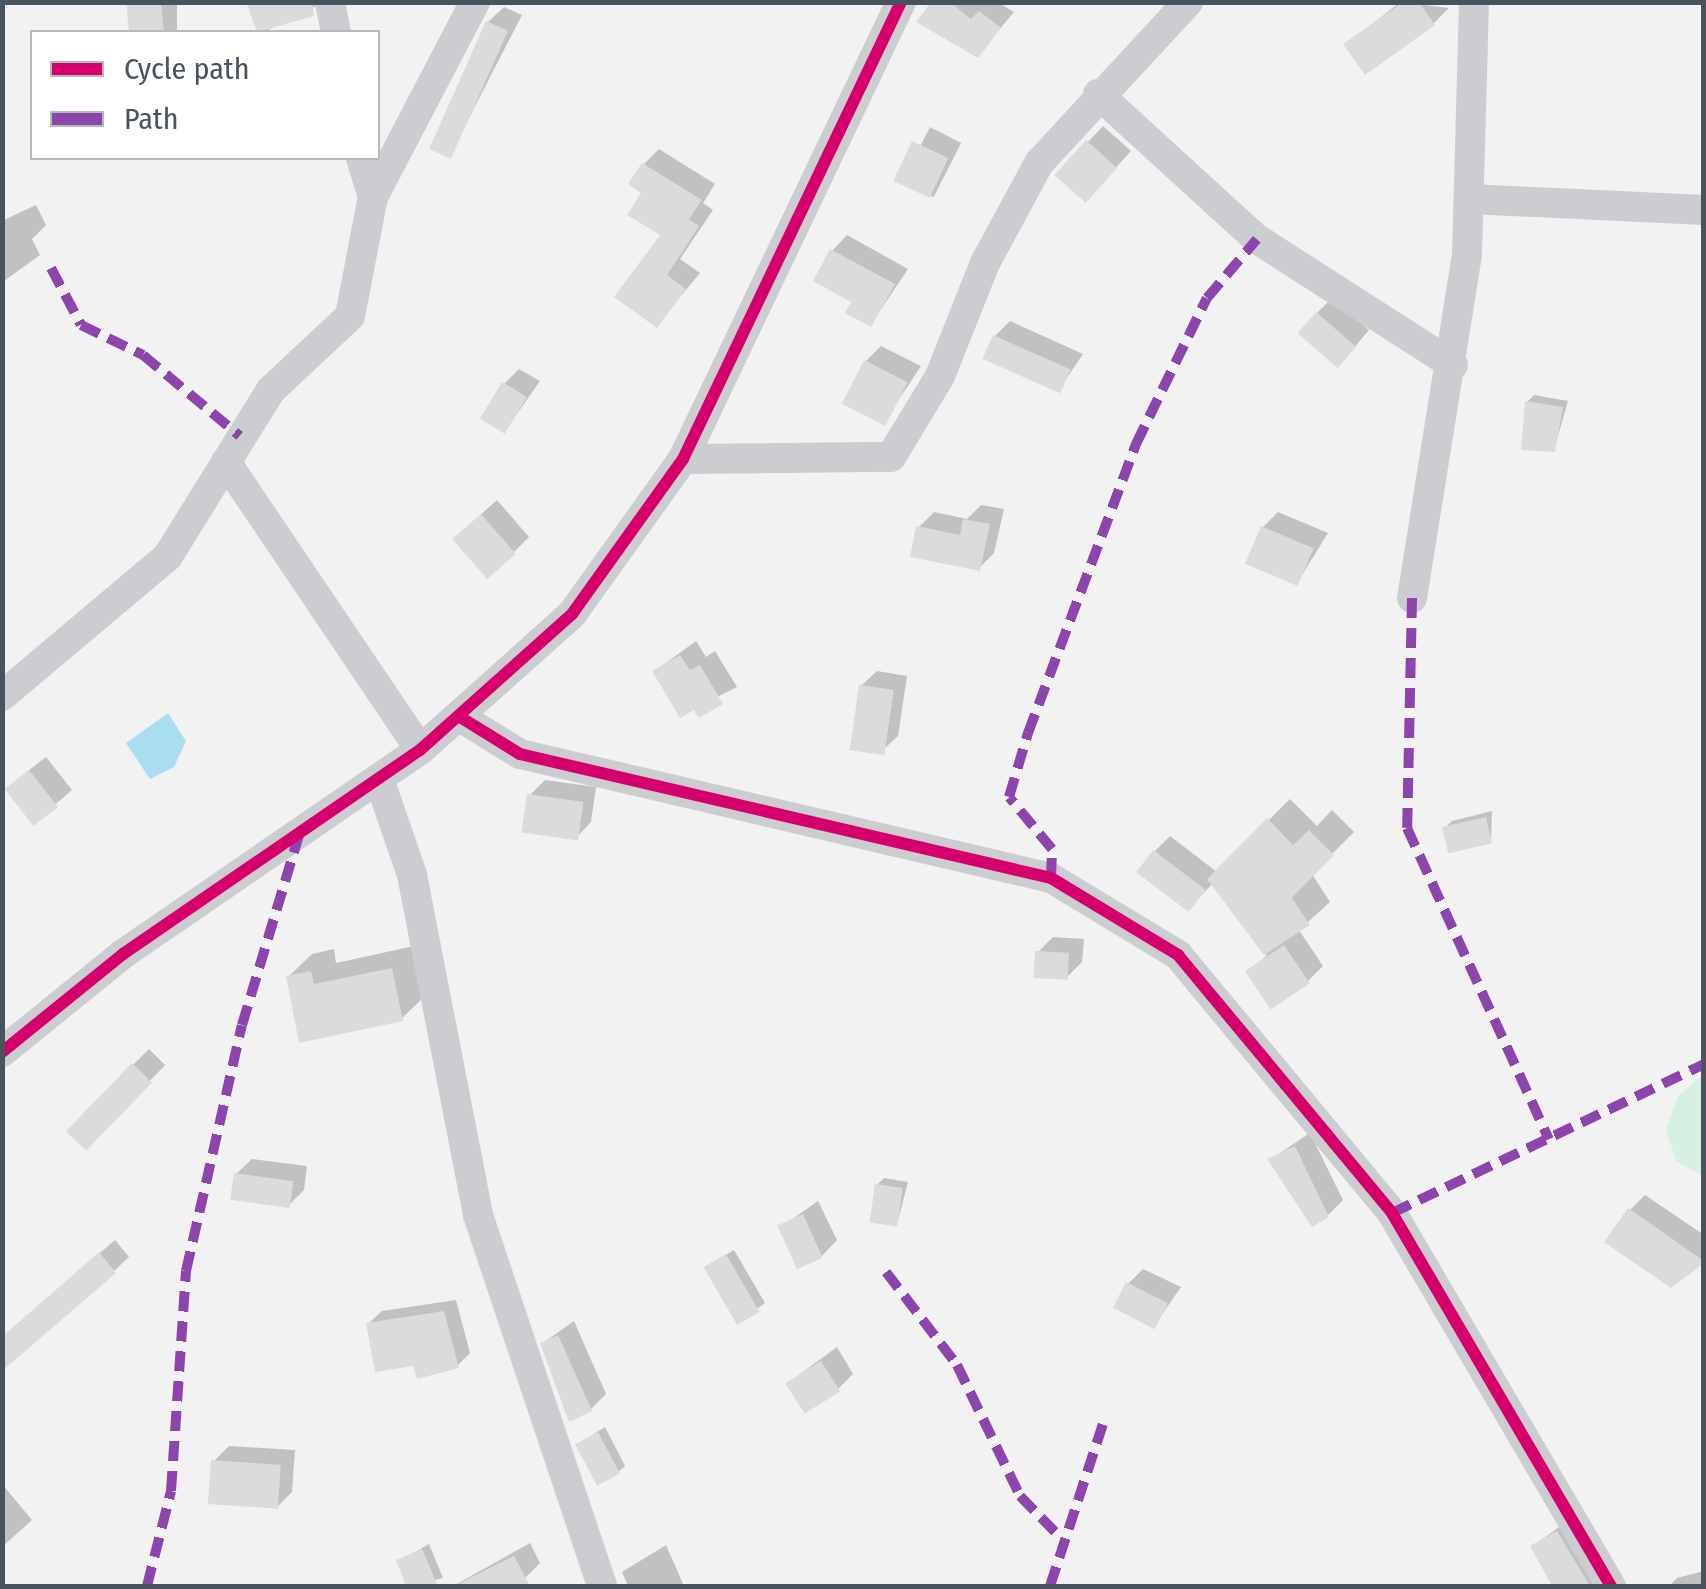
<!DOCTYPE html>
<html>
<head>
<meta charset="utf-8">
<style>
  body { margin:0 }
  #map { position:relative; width:1706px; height:1589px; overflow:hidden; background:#f2f2f2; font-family:"Fira Sans Condensed",sans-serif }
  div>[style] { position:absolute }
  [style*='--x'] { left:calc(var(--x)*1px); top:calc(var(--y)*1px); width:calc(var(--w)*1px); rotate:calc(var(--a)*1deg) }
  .green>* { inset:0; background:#d6f1e2 }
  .water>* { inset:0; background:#a9def1 }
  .shadow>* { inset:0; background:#0003; transform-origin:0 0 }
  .building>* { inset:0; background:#dbdbdc; transform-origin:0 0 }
  .street>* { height:30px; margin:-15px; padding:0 15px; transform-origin:15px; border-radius:15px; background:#cbcdd0 }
  .quiet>* { height:10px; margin-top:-5px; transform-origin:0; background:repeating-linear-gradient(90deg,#8e44ad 0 20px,transparent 0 30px) }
  .cycleway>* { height:12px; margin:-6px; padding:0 6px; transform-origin:6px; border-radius:6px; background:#d6006c }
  span { translate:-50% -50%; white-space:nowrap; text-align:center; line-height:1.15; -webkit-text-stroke:10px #fff; paint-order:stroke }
  .frame { position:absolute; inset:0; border:5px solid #48535f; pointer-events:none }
  .legend { position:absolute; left:30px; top:30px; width:350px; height:130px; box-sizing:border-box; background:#fff; border:2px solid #b6babf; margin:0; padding:12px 18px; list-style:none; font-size:30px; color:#48535f }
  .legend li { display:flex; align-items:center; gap:20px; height:50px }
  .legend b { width:50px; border:2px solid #b6babf }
</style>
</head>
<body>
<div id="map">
  <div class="green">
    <i style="clip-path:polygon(1703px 1075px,1703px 1176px,1676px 1161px,1666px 1130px,1678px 1096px)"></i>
  </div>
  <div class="water">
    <i style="clip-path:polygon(168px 713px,186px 741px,174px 767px,150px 779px,126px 743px)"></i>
  </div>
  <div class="shadow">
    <i style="left:129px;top:2px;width:48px;height:30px"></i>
    <i style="clip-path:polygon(249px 2px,324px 2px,264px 32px)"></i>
    <i style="clip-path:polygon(934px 2px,997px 2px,1014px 12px,978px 55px)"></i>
    <i style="clip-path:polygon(1400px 2px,1449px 8px,1433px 24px,1346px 45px)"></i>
    <i style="clip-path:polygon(504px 7px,522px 15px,450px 155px,488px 22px)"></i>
    <i style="clip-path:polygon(1103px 126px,1131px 151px,1101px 184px,1058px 174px)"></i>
    <i style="left:930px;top:127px;width:35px;height:61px;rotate:27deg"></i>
    <i style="clip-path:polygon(659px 149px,715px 184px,703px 203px,713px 210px,680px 259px,700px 273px,657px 325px,663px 235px,644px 164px)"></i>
    <i style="clip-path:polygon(36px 205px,46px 225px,32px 239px,40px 255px,4px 281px,2px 221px)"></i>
    <i style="clip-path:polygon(847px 235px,908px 269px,871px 324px,832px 251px)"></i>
    <i style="clip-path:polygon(1332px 298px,1369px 330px,1353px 349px,1317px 313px)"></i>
    <i style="clip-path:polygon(1010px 321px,1083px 354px,1058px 391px,995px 336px)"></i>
    <i style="clip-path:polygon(881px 346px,921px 366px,884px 422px,866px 361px)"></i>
    <i style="clip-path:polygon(519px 369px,540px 381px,505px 431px,504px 384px)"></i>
    <i style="clip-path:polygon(1534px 395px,1568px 401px,1554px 450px,1527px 402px)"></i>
    <i style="clip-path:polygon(497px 500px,529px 537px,514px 552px,470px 524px)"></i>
    <i style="clip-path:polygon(981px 505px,1004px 509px,994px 553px,979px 568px,919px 527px,934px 512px,967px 519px)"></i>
    <i style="clip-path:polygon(1278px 512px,1328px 533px,1297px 583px,1263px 527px)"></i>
    <i style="clip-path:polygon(696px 641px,706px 657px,715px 651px,737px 687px,681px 715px,655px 671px)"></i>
    <i style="clip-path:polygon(877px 671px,907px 676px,898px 736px,882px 751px,861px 686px)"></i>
    <i style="clip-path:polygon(46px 757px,72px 790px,35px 822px,24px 774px)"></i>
    <i style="clip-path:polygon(545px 780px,596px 787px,591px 822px,576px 838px,529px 796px)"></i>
    <i style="clip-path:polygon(1290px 799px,1317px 826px,1332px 810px,1354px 832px,1312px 874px,1330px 902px,1299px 930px,1323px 966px,1308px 981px,1248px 973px,1267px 955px,1213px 883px,1189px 909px,1155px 851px,1170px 836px,1217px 872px)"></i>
    <i style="clip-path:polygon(1492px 811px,1491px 841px,1445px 828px,1452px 821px)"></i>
    <i style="clip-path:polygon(1053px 937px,1084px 939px,1082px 962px,1067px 977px,1038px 952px)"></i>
    <i style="clip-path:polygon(414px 946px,425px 996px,401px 1019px,288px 977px,312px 954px,334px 949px,336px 963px)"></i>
    <i style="left:149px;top:1049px;width:23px;height:115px;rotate:45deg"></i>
    <i style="clip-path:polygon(1310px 1133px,1343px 1200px,1328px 1215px,1271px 1159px)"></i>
    <i style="clip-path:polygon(252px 1159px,307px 1166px,304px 1190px,289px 1205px,236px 1174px)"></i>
    <i style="clip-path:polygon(884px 1178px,908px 1182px,897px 1224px,877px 1185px)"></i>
    <i style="clip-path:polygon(1645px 1195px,1704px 1235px,1704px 1260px,1671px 1285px,1630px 1210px)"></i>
    <i style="clip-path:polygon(818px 1201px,837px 1240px,822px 1256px,781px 1227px)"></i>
    <i style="clip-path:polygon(115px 1240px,129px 1257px,114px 1271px,2px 1337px)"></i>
    <i style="clip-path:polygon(734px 1250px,765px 1303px,738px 1322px,714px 1262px)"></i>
    <i style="clip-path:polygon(1143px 1269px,1181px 1287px,1154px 1326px,1128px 1284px)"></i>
    <i style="clip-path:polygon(456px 1300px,470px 1353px,457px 1366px,415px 1363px,369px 1323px,382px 1311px)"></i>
    <i style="clip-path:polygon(574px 1321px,606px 1394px,591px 1409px,543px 1343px)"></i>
    <i style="clip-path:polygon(837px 1347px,853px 1374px,838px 1389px,788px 1383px)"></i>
    <i style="clip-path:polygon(605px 1427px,625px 1466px,618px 1472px,578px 1444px)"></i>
    <i style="clip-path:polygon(229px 1446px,295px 1450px,292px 1492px,277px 1507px,214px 1461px)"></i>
    <i style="clip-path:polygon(2px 1484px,32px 1520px,2px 1547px)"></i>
    <i style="clip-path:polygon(1573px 1517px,1604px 1586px,1555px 1586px,1533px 1546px)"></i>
    <i style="clip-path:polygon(530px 1543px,540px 1563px,525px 1578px,453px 1586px)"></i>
    <i style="clip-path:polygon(429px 1544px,443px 1578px,409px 1586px,399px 1561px)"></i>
    <i style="clip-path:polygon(666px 1545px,684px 1586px,628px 1586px,622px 1572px)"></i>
    <i style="clip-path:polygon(1704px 1571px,1704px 1586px,1669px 1586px,1677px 1578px)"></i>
  </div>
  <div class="building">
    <i style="clip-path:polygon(126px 2px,161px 2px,164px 32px,129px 32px)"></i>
    <i style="clip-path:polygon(246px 2px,312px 2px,314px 16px,257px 32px)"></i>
    <i style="clip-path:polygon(931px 2px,950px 2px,971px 19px,979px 11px,1001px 28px,978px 58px,916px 22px)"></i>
    <i style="clip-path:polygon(1403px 2px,1419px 2px,1435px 25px,1365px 75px,1343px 44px)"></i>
    <i style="left:486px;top:21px;width:24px;height:140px;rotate:24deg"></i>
    <i style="left:1086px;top:140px;width:42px;height:47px;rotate:42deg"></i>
    <i style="left:912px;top:141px;width:40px;height:44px;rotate:25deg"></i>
    <i style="clip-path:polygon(642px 163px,702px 200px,689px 219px,699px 226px,667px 275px,686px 289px,657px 328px,614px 297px,660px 235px,627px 215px,641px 193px,628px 184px)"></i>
    <i style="clip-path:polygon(830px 249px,895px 284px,871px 327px,845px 313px,851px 302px,813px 281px)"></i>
    <i style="left:1316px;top:312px;width:53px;height:28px;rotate:41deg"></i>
    <i style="left:993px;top:335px;width:85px;height:26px;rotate:24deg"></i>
    <i style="left:864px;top:360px;width:49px;height:49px;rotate:27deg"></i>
    <i style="left:502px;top:382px;width:29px;height:43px;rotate:31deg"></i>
    <i style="clip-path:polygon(1525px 401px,1563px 407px,1555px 452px,1521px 450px)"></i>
    <i style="left:481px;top:514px;width:53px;height:38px;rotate:49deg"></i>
    <i style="clip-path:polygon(963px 519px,990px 524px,980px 571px,910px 557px,916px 526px,960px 535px)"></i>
    <i style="left:1261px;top:526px;width:57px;height:41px;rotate:23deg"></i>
    <i style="clip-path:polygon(680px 655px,690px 670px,700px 665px,723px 704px,699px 718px,694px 710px,680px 718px,652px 671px)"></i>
    <i style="left:859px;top:685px;width:35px;height:66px;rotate:8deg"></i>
    <i style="left:29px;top:770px;width:47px;height:31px;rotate:52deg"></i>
    <i style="left:527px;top:794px;width:57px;height:39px;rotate:8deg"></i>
    <i style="left:1486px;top:817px;width:27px;height:45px;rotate:77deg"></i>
    <i style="clip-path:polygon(1267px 818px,1293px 845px,1309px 830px,1334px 855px,1292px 898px,1310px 925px,1264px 955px,1207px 879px)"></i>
    <i style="left:1153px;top:850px;width:66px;height:28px;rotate:37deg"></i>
    <i style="left:1284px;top:945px;width:46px;height:47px;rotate:56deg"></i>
    <i style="left:1035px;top:951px;width:34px;height:27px;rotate:3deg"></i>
    <i style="clip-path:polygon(392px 968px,403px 1021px,299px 1043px,286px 976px,311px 971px,314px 984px)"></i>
    <i style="left:132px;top:1063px;width:28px;height:95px;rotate:44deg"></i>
    <i style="clip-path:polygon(1295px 1146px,1329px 1217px,1312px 1227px,1267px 1159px)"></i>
    <i style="left:234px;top:1173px;width:60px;height:27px;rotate:8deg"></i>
    <i style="left:875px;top:1184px;width:28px;height:39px;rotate:8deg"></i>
    <i style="clip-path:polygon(1628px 1208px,1704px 1261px,1704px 1263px,1671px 1288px,1604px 1242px)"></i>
    <i style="left:803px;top:1214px;width:48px;height:28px;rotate:66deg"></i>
    <i style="clip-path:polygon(99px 1252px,116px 1273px,2px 1371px,2px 1337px)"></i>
    <i style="left:726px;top:1254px;width:67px;height:26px;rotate:60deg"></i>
    <i style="left:1126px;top:1282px;width:47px;height:29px;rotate:27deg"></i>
    <i style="clip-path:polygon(444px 1311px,459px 1368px,417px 1379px,413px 1366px,375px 1372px,366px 1323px)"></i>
    <i style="clip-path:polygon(558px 1335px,592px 1411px,569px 1422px,540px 1343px)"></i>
    <i style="left:821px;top:1361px;width:36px;height:42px;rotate:58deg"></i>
    <i style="left:598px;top:1432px;width:47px;height:26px;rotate:62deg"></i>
    <i style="left:211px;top:1460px;width:70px;height:44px;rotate:4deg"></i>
    <i style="clip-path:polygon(1557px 1531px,1590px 1586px,1552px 1586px,1530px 1546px)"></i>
    <i style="clip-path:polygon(422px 1549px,438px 1586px,406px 1586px,396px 1560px)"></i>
    <i style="clip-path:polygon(514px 1556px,530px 1586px,454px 1586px)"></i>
  </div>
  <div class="street">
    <i style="--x:330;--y:2;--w:31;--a:79"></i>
    <i style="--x:1098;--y:94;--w:215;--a:42.4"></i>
    <i style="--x:1257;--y:239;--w:233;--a:32.7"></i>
    <i style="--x:361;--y:158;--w:41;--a:72.9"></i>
    <i style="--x:373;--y:197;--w:220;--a:-62.4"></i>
    <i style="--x:1469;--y:199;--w:235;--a:2.7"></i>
    <i style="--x:683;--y:459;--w:208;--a:-0.6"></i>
    <i style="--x:891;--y:457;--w:95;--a:-58.8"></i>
    <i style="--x:940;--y:376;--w:122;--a:-68.3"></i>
    <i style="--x:985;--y:263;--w:114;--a:-61.6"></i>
    <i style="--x:1039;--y:163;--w:219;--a:-47.2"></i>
    <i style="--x:226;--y:462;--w:347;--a:56"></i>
    <i style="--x:1412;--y:598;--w:348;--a:-80.9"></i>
    <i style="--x:1467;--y:254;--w:252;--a:-88.4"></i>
    <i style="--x:2;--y:696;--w:217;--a:-40.1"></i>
    <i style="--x:168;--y:556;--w:195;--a:-58.2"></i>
    <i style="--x:271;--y:390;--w:108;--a:-43.1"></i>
    <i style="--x:350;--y:316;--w:121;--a:-79.1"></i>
    <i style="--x:460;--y:717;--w:70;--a:31.7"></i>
    <i style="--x:520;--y:754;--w:545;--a:13.14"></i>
    <i style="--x:1051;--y:878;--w:149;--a:31.2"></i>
    <i style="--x:1178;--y:955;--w:335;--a:50.3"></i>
    <i style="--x:1392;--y:1213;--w:433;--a:59.6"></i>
    <i style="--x:379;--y:779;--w:102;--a:71"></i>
    <i style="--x:412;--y:875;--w:346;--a:79"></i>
    <i style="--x:478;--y:1215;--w:391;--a:71.5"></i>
    <i style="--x:2;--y:1052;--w:156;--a:-39"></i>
    <i style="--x:123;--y:954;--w:360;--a:-34.5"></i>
    <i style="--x:420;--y:750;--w:204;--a:-41.8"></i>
    <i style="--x:572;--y:614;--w:191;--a:-54.4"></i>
    <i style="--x:683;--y:459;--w:506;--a:-64.5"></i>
  </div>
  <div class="quiet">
    <i style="--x:51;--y:268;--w:64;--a:62.2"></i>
    <i style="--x:81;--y:325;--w:69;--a:25.8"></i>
    <i style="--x:143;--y:355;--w:126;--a:39.9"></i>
    <i style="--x:1412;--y:598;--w:230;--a:91.2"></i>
    <i style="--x:1407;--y:828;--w:342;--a:65.5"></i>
    <i style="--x:1051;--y:878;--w:29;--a:-88"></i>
    <i style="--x:1052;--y:849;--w:67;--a:-129.6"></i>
    <i style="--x:1009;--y:797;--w:67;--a:-73.5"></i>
    <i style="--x:1028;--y:733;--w:309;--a:-69.5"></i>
    <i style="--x:1136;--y:444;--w:162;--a:-64.1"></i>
    <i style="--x:1207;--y:298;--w:77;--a:-49.7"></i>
    <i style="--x:1392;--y:1213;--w:346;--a:-25.5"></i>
    <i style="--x:886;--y:1272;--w:117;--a:52.6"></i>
    <i style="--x:957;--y:1365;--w:145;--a:64.3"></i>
    <i style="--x:1020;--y:1496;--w:59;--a:45.7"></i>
    <i style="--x:147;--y:1586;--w:98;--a:-75.8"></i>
    <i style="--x:171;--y:1491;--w:221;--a:-86.1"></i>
    <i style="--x:186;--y:1271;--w:252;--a:-77.2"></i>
    <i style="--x:242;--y:1025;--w:202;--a:-73.3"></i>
    <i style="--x:1050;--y:1586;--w:170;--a:-71.9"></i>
  </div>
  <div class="cycleway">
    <i style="--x:460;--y:717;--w:70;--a:31.7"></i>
    <i style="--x:520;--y:754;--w:545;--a:13.14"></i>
    <i style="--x:1051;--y:878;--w:149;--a:31.2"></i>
    <i style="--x:1178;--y:955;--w:335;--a:50.3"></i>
    <i style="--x:1392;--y:1213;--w:433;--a:59.6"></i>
    <i style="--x:2;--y:1052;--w:156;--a:-39"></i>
    <i style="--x:123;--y:954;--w:360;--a:-34.5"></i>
    <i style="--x:420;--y:750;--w:204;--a:-41.8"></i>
    <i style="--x:572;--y:614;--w:191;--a:-54.4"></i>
    <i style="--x:683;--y:459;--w:506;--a:-64.5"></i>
  </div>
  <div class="frame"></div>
  <ul class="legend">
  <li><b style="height:12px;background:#d6006c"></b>Cycle path</li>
  <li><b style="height:12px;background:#8e44ad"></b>Path</li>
  </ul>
</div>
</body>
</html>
